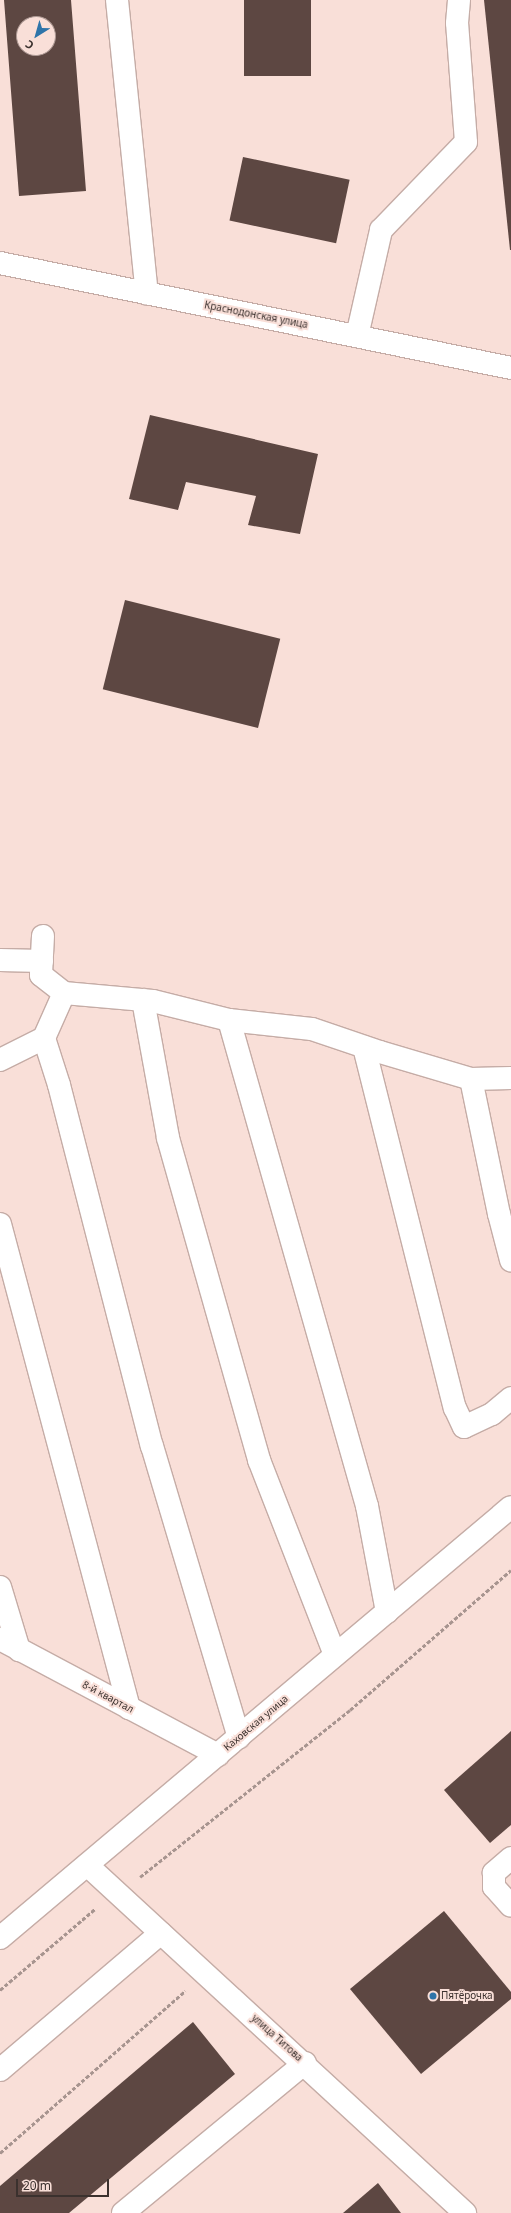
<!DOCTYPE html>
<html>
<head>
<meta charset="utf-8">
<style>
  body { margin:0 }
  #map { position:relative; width:511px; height:2213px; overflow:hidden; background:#f9dfd8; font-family:"Noto Sans",sans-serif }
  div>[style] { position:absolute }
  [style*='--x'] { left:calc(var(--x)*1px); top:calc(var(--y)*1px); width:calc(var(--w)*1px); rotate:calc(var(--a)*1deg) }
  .building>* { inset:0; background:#5d4742; transform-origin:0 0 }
  .path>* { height:2.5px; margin-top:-1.25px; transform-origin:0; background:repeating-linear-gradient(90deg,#a7948f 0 4px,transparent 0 6px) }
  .roads { filter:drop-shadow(1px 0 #c5aca6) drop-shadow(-1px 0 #c5aca6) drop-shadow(0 1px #c5aca6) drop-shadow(0 -1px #c5aca6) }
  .minor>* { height:22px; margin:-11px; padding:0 11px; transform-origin:11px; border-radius:11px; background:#fff }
  .major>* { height:22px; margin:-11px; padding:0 11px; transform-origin:11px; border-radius:11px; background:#fff }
  .dots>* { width:11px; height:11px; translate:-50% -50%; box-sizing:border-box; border:2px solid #f9dfd8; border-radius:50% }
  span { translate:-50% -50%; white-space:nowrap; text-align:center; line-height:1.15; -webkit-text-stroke:4px #f9dfd8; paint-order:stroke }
  .street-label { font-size:10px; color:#3b312e }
  .poi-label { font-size:10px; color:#3b312e }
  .left { translate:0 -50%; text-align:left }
  .north { position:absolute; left:16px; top:16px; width:40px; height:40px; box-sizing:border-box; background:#f9dfd8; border:1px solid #ad9994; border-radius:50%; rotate:217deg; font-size:11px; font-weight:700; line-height:16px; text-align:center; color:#3b312e }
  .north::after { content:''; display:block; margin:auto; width:14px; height:18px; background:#2e74a9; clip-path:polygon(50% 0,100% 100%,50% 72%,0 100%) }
  .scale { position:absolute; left:16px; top:2179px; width:93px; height:18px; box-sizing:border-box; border:2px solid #3b312e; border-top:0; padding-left:5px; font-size:12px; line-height:14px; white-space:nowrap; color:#3b312e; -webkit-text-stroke:3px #f9dfd8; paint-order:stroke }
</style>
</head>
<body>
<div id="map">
  <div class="building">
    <i style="clip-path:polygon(evenodd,4px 0,71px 0,86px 191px,19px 196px,4px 0,24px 24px,48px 24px,48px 48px,24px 48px,24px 24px)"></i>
    <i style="left:244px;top:0;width:67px;height:76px"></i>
    <i style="clip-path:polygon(484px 0,511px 0,511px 250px,510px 250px)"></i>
    <i style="left:243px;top:157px;width:109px;height:65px;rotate:12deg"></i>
    <i style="clip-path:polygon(150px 415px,318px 454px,300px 534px,248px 525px,256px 496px,186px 482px,178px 510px,129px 499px)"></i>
    <i style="left:125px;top:600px;width:160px;height:92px;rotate:14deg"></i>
    <i style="clip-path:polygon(511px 1731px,511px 1825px,490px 1843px,444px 1790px)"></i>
    <i style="clip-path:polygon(444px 1911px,511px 1992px,511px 1999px,421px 2074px,350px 1989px)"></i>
    <i style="clip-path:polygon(193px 2022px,235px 2074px,69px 2213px,0 2213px,0 2186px)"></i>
    <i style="clip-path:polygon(378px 2183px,401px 2213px,343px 2213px)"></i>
  </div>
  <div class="path">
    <i style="--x:140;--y:1877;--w:268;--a:-38.5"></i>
    <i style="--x:350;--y:1710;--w:213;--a:-41"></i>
    <i style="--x:0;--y:1990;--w:125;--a:-40.5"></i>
    <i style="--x:0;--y:2153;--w:246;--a:-41.2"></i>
  </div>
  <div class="roads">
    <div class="minor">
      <i style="--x:117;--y:0;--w:295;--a:84.2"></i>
      <i style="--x:0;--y:263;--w:522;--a:11.61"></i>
      <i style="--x:357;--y:336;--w:109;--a:-77.2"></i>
      <i style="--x:381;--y:230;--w:122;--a:-46"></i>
      <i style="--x:466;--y:142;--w:119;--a:-94.3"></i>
      <i style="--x:457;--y:23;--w:23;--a:-85"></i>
      <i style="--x:43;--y:936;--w:39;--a:93"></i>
      <i style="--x:41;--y:975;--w:29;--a:38"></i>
      <i style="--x:64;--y:993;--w:89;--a:5.1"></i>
      <i style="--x:153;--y:1001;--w:78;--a:14"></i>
      <i style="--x:229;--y:1020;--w:83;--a:6.2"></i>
      <i style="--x:312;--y:1029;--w:72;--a:18.7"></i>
      <i style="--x:380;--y:1052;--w:95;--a:16.5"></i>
      <i style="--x:471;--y:1079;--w:40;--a:-1.4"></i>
      <i style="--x:0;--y:960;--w:42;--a:1.4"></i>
      <i style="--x:143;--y:1000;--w:140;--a:79.7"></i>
      <i style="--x:168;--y:1138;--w:335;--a:74.2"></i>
      <i style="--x:259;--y:1460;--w:209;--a:68.7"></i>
      <i style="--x:229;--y:1020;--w:505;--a:74.15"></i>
      <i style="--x:367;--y:1506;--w:108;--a:79.3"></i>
      <i style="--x:44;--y:1038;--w:49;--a:72.3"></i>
      <i style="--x:59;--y:1085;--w:373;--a:75.6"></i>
      <i style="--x:152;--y:1446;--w:304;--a:73.4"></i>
      <i style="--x:364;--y:1047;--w:372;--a:75.9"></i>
      <i style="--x:455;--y:1408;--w:21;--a:65"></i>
      <i style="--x:464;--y:1427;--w:31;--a:-25"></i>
      <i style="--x:492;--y:1414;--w:25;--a:-40"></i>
      <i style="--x:0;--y:1060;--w:49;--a:-26.6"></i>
      <i style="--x:44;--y:1038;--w:49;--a:-66"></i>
      <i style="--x:471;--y:1079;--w:138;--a:78.3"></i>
      <i style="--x:499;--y:1214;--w:48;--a:75.4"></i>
      <i style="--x:0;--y:1224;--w:501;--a:75.08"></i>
      <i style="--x:0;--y:1587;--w:66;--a:73.2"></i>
      <i style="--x:0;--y:1639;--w:247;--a:28"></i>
      <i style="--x:511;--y:1858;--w:23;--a:139"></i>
      <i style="--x:494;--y:1873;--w:14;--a:90"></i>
      <i style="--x:494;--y:1887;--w:25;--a:48"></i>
      <i style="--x:87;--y:1865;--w:514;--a:42.63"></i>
      <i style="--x:0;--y:2070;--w:211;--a:-40.4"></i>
      <i style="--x:123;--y:2213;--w:236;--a:-39.5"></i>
    </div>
    <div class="major">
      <i style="--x:0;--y:1938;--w:668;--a:-40.15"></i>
    </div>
  </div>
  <div class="dots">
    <i style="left:433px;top:1996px;background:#2e74a9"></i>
  </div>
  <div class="street-label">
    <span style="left:256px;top:315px;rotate:11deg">Краснодонская улица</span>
    <span style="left:108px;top:1697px;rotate:28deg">8-й квартал</span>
    <span style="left:256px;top:1723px;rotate:-40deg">Каховская улица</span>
    <span style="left:277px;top:2038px;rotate:42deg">улица Титова</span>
  </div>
  <div class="poi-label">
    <span class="left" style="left:441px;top:1996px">Пятёрочка</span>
  </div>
  <div class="north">С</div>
  <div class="scale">20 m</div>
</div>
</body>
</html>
